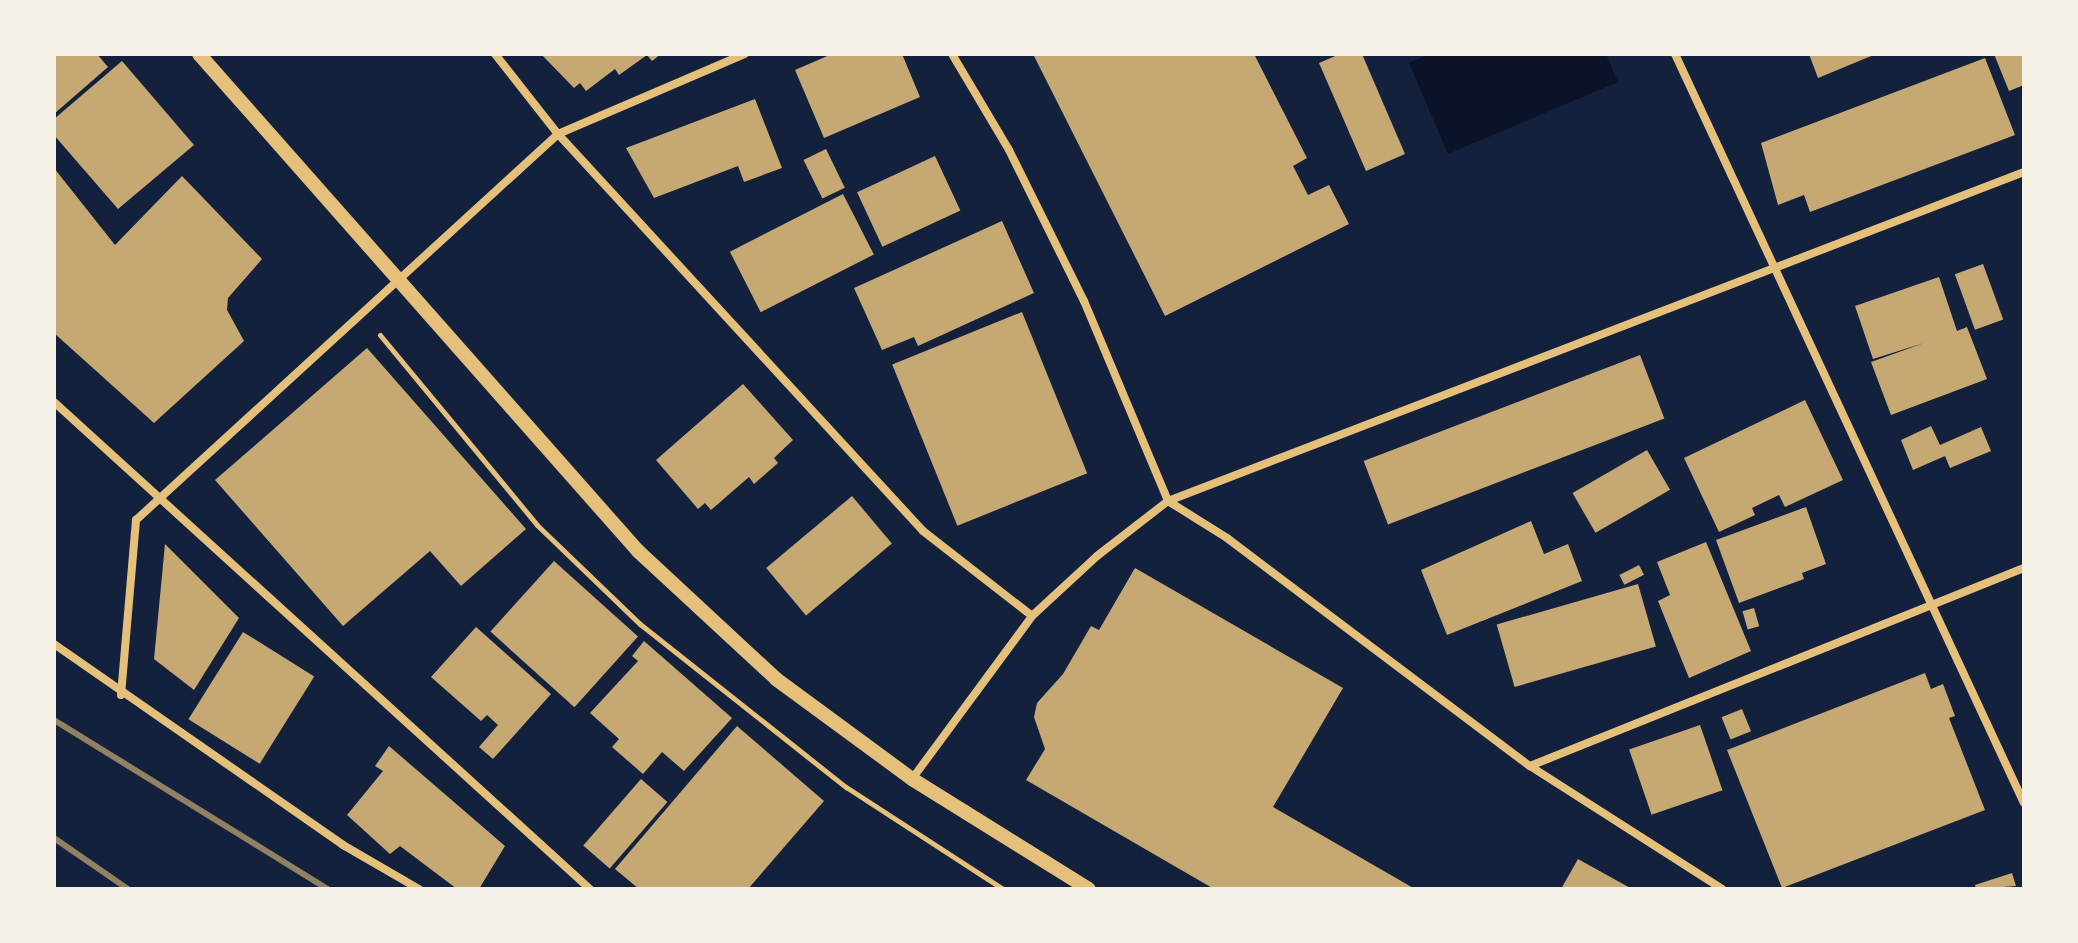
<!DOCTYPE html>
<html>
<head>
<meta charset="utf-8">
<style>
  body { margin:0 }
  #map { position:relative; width:2078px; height:943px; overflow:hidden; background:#14213d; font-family:Mulish,sans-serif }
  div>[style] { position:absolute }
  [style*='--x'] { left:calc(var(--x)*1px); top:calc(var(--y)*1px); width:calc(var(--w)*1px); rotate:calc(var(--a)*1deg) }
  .water>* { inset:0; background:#0b132b }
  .building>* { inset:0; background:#c6a872; transform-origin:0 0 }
  .path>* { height:5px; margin:-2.5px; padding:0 2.5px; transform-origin:2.5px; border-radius:2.5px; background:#e5c07b }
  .minor>* { height:8px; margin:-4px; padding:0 4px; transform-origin:4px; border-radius:4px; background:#e5c07b }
  .tertiary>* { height:14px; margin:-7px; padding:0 7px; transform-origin:7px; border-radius:7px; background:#e5c07b }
  .rail>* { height:6px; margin:-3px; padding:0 3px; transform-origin:3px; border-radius:3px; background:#918062 }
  span { translate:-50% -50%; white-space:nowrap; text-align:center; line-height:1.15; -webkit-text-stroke:6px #f6f1e7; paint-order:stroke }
  .frame { position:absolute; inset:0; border:56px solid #f6f1e7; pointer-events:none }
</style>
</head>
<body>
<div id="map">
  <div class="water">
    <i style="clip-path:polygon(1429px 54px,1606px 54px,1618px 82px,1448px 154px,1409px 63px)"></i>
  </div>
  <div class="building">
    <i style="clip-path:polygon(54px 54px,97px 54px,108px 67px,54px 114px)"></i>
    <i style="clip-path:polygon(541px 54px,661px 54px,652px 61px,647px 55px,619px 75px,615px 69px,586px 91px,580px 83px,574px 88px)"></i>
    <i style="clip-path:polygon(832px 54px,902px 54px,920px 97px,824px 138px,795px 70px)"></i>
    <i style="clip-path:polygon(1033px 54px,1254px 54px,1307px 158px,1293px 166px,1308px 195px,1329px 185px,1349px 224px,1165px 316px)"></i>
    <i style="clip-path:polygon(1340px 54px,1362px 54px,1405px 154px,1366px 171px,1319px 63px)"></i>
    <i style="clip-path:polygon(1809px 54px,1876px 54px,1818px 78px)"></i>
    <i style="clip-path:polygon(1994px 54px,2024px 54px,2024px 85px,2009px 91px)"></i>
    <i style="clip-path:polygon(1985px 58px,2015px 135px,1810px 212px,1804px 195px,1778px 205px,1761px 143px)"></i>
    <i style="clip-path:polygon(122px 61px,194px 145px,118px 209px,54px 135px,54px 119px)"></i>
    <i style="clip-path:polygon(755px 99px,782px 168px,744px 182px,738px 166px,654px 198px,626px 148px)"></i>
    <i style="left:826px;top:149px;width:43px;height:25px;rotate:64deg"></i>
    <i style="left:935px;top:156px;width:60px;height:86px;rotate:65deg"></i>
    <i style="clip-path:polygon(54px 168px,115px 245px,182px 176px,262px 259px,228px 298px,227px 310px,244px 341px,154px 423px,54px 333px)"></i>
    <i style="left:843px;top:194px;width:68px;height:127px;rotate:63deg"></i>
    <i style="clip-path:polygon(1002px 221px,1034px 293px,918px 346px,914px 337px,882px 350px,854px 288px)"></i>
    <i style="left:1983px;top:264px;width:59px;height:30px;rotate:70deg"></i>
    <i style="clip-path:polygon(1939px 277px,1957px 331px,1967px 327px,1987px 379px,1891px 415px,1871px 362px,1924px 343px,1873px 359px,1855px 306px)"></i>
    <i style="left:1022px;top:312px;width:174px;height:140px;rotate:68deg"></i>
    <i style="clip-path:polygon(367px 348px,526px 529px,461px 586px,430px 551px,343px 626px,215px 480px)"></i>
    <i style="left:1640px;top:355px;width:68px;height:296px;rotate:69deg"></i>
    <i style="clip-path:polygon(743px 384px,793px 440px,774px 458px,778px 463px,754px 484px,749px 477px,711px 510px,705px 503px,698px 509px,656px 460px)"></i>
    <i style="clip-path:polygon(1805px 400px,1843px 480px,1785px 507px,1779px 495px,1752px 508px,1755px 515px,1719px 532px,1684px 458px)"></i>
    <i style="clip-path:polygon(1931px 426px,1940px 445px,1981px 427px,1991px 451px,1950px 468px,1945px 456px,1913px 470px,1901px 440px)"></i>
    <i style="left:1647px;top:450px;width:46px;height:86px;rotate:60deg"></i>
    <i style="left:852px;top:496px;width:62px;height:112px;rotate:50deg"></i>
    <i style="clip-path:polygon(1806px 507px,1826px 564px,1802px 573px,1804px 579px,1739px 603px,1716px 540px)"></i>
    <i style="clip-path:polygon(1531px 521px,1544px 554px,1568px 544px,1582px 581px,1447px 635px,1421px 570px)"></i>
    <i style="clip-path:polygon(1706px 542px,1751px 651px,1689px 678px,1658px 601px,1670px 595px,1657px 562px)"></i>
    <i style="clip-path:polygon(165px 544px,239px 618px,194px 690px,154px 659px)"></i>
    <i style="left:554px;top:561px;width:113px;height:95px;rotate:42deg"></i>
    <i style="left:1639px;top:565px;width:11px;height:22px;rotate:63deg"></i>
    <i style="clip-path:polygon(1135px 568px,1343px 688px,1273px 807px,1415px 889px,1214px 889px,1026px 780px,1045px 749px,1034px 717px,1037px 703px,1063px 674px,1091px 626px,1099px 630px)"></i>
    <i style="left:1638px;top:584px;width:65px;height:147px;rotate:74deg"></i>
    <i style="left:1754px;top:608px;width:19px;height:12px;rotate:74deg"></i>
    <i style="clip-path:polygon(476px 627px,551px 694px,493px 759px,479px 747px,498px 725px,487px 715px,481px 721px,431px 677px)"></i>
    <i style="left:243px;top:632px;width:84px;height:103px;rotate:32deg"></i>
    <i style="clip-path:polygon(644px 641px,732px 718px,684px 771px,662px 752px,643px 774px,612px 747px,619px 739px,590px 713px,638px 661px,632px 656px)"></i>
    <i style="clip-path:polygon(1925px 673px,1931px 689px,1943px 684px,1955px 716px,1949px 718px,1985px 810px,1782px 888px,1727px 750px)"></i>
    <i style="left:1742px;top:709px;width:24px;height:22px;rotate:68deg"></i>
    <i style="left:1700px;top:725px;width:69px;height:75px;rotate:71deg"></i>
    <i style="clip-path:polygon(737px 726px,824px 801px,748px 889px,639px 889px,615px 869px)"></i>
    <i style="clip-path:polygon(389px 746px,505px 846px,479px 889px,457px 889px,400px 846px,390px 854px,347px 815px,383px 771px,375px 766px)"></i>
    <i style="left:641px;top:779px;width:35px;height:88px;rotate:41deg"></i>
    <i style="clip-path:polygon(1578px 859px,1632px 889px,1561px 889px)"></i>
    <i style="clip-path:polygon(2012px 873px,2016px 886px,1976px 889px,1975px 885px)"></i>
  </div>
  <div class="path">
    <i style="--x:380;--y:335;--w:246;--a:50.4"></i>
    <i style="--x:537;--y:525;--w:143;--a:43.9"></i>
    <i style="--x:640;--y:624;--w:263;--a:38.4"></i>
    <i style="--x:846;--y:787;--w:187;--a:33"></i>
  </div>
  <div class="minor">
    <i style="--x:495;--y:54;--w:102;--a:51.8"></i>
    <i style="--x:558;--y:134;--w:539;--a:47.4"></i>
    <i style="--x:923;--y:531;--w:138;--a:37.9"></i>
    <i style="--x:952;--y:54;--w:112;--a:59.3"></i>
    <i style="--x:1009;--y:150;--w:169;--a:63.6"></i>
    <i style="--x:1084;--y:301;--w:217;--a:67.2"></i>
    <i style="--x:1168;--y:501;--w:70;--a:32.1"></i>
    <i style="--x:1227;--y:538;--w:379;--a:37"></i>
    <i style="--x:1530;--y:766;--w:228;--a:32.6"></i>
    <i style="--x:1675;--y:54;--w:826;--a:65.02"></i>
    <i style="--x:54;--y:402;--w:724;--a:42.26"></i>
    <i style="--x:54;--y:644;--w:352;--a:34.8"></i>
    <i style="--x:343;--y:845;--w:88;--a:30.1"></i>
    <i style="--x:121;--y:695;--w:176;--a:-85.1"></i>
    <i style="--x:136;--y:520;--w:572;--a:-42.45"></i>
    <i style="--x:558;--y:134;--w:203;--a:-23.2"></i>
    <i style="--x:1530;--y:766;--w:532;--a:-21.84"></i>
    <i style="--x:912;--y:779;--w:202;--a:-53.6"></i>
    <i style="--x:1032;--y:616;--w:88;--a:-42.7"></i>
    <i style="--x:1097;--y:556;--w:90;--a:-37.8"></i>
    <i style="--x:1168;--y:501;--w:917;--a:-21.02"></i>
  </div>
  <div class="tertiary">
    <i style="--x:199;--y:54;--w:663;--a:48.55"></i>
    <i style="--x:638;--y:551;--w:188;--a:42.8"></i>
    <i style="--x:776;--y:679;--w:169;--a:36.3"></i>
    <i style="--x:912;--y:779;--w:208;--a:31.9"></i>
  </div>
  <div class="rail">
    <i style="--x:54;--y:720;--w:322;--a:31.7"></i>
    <i style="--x:54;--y:838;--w:90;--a:34.6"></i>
  </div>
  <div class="frame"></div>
</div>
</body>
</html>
